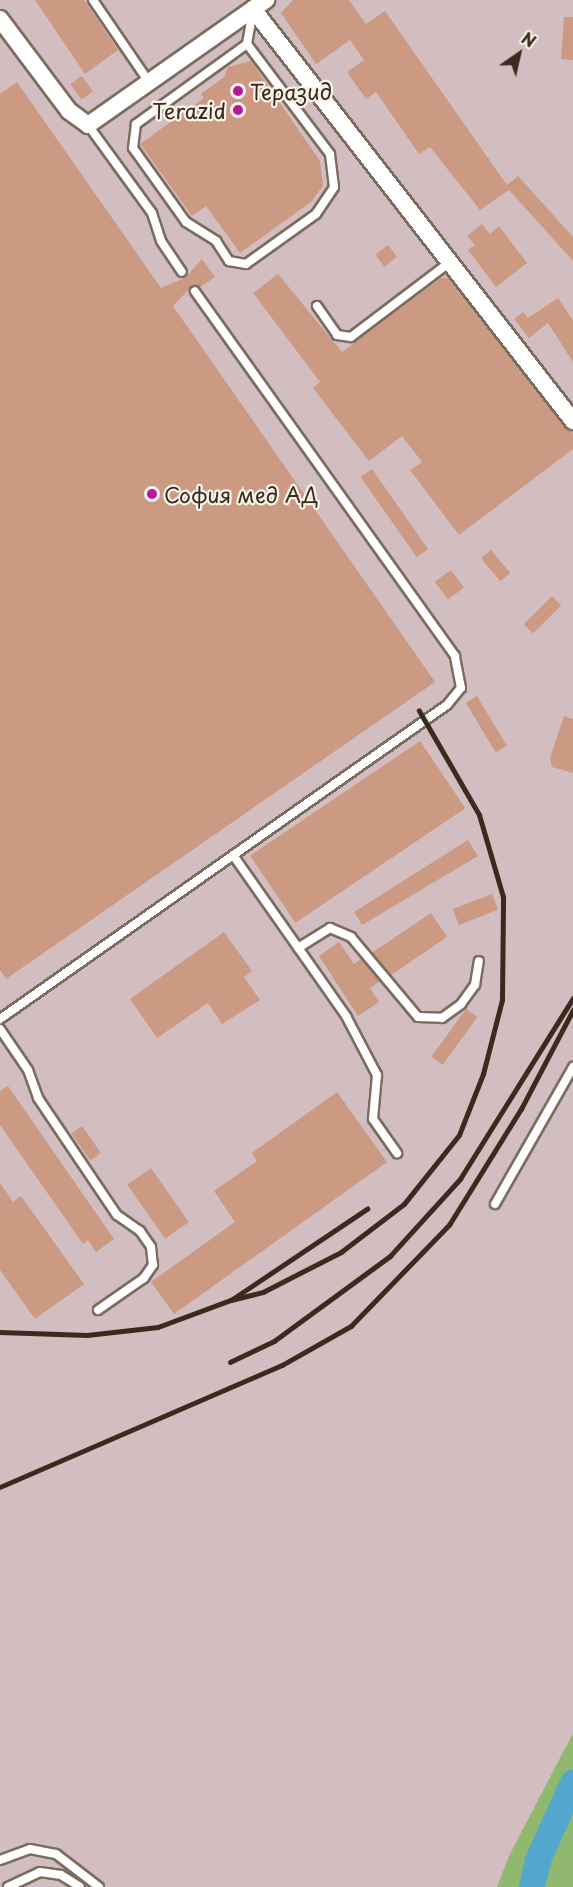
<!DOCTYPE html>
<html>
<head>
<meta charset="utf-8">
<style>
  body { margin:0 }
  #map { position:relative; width:573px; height:1887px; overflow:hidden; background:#f2ead5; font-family:"Playpen Sans",sans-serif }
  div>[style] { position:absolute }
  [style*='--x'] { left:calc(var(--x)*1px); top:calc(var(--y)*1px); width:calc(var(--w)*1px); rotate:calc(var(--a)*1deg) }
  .industrial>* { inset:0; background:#d2bec1 }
  .forest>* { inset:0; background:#90b96f }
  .river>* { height:26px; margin:-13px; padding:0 13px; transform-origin:13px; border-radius:13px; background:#53a7cf }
  .building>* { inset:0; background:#cc9a83; transform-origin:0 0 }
  .roads { filter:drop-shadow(2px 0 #7b6d5e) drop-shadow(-2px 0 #7b6d5e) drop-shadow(0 2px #7b6d5e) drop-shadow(0 -2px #7b6d5e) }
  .lane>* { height:8px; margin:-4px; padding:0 4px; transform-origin:4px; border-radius:4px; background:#fff }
  .street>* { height:16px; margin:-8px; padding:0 8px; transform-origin:8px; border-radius:8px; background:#fff }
  .rail>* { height:4.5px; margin:-2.25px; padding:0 2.25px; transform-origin:2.25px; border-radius:2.25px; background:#3b2a1e }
  .dots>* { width:16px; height:16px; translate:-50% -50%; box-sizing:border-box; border:3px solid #f7f3e8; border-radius:50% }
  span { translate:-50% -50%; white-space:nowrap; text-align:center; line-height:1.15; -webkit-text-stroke:4.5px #f7f3e8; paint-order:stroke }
  .poi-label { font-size:21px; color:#3b2a1e }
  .left { translate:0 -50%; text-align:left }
  .right { translate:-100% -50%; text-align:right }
  .north { position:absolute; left:489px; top:24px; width:60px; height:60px; -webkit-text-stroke:4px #f7f3e8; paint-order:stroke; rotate:34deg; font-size:16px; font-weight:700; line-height:24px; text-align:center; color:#3b2a1e }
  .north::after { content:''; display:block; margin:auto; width:21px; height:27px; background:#3b2a1e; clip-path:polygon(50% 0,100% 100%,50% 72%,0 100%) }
</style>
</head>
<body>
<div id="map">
  <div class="industrial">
    <i style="clip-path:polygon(0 0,573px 0,573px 1733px,497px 1887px,0 1887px)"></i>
  </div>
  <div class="forest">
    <i style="clip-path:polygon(573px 1733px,573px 1887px,497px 1887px,509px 1856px)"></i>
  </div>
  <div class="river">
    <i style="--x:532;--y:1887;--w:28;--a:-77"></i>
    <i style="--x:538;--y:1860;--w:85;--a:-65.6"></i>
  </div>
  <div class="building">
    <i style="clip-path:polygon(35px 0,84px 0,118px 50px,85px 74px)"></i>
    <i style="clip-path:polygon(293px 0,349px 0,366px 24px,385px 11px,507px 185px,518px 176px,573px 237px,573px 261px,509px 190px,480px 210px,430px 147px,419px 154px,376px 92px,366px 99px,347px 72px,364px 60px,350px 40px,316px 64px,281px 13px)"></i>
    <i style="clip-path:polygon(564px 17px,573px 17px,573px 60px,561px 59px)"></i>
    <i style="clip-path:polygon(251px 61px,320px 161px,323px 186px,311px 202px,240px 253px,206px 206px,192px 216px,140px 144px,204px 98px,201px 94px,224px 77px,228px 67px)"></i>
    <i style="left:82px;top:76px;width:19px;height:14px;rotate:55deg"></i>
    <i style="clip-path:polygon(17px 82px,161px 288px,186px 277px,202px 259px,215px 277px,200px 287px,192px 286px,173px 306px,435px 682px,6px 979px,0 970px,0 94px)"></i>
    <i style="clip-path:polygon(482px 224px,490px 234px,499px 226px,527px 263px,496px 287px,468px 250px,475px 245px,467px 236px)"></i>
    <i style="left:388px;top:245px;width:15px;height:16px;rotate:53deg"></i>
    <i style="clip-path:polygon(278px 274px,342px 352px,441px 278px,449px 278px,573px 434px,573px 449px,459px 535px,410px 470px,422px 462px,402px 436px,369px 461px,313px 388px,320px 382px,253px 293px)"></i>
    <i style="clip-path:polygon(558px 298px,573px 321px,573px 362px,548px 323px,529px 338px,514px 319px,523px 312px,528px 318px)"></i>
    <i style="left:372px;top:469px;width:98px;height:14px;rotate:55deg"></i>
    <i style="left:491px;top:550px;width:30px;height:13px;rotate:50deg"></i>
    <i style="left:451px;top:570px;width:22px;height:20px;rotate:54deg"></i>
    <i style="left:552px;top:596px;width:13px;height:40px;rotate:45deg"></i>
    <i style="left:477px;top:696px;width:58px;height:13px;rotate:59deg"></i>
    <i style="clip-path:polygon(564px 716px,573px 719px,573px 773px,552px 767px,550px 758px)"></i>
    <i style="left:420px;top:741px;width:81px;height:205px;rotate:56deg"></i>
    <i style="clip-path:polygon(468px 840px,478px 856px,362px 925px,354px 912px)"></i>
    <i style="left:492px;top:894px;width:17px;height:42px;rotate:69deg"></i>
    <i style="left:431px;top:913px;width:29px;height:71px;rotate:56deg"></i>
    <i style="clip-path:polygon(224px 932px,252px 971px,244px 977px,260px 1000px,222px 1024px,208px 1003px,157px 1038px,130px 999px)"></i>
    <i style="clip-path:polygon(339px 942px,354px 964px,361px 959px,380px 981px,370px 988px,379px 1002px,358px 1016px,319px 956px)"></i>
    <i style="left:466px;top:1009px;width:14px;height:59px;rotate:36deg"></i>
    <i style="clip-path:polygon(8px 1086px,114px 1239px,96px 1252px,88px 1240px,83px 1244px,0 1125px,0 1091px)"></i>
    <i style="clip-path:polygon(337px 1092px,387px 1162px,174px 1314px,151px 1282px,235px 1222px,214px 1191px,257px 1161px,252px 1153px)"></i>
    <i style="left:82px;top:1126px;width:33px;height:13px;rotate:55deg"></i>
    <i style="left:151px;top:1168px;width:66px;height:29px;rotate:55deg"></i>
    <i style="clip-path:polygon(0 1183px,13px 1202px,21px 1196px,84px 1284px,35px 1319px,0 1270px)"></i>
  </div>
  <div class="roads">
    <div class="lane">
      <i style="--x:93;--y:0;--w:99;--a:55.7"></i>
      <i style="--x:247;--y:44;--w:137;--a:144.2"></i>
      <i style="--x:136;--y:124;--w:24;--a:97"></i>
      <i style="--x:133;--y:148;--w:91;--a:54.4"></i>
      <i style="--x:186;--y:222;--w:36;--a:32"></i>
      <i style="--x:216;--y:241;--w:24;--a:57"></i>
      <i style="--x:229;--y:261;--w:17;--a:10"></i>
      <i style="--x:246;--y:264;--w:86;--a:-35.5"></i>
      <i style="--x:316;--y:214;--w:32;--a:-56"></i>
      <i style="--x:334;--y:187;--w:33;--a:-97"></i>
      <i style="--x:330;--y:154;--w:138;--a:-127"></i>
      <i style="--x:247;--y:44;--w:34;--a:-80"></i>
      <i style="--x:88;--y:125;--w:109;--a:54"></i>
      <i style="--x:152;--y:213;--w:29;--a:72"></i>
      <i style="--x:161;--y:241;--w:37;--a:56"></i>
      <i style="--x:317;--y:306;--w:35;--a:55"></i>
      <i style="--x:337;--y:335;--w:14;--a:8"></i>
      <i style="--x:351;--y:337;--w:124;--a:-37.1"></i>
      <i style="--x:233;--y:855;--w:197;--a:54.9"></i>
      <i style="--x:346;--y:1016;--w:67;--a:62.3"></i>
      <i style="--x:377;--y:1075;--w:44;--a:95.2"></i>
      <i style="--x:373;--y:1119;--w:42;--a:54.8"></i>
      <i style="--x:298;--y:948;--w:38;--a:-32"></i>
      <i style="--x:330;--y:928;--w:23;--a:23"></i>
      <i style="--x:351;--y:937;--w:104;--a:50.1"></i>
      <i style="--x:418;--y:1017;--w:24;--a:2"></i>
      <i style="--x:442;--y:1018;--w:24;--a:-36"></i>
      <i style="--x:461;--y:1004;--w:24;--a:-54"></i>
      <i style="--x:475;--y:985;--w:24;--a:-81"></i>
      <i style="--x:0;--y:1019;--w:546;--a:-35.09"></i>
      <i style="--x:447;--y:705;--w:22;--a:-51"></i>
      <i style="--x:461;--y:688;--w:33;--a:-101"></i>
      <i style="--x:455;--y:656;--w:448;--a:-125.5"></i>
      <i style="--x:0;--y:1029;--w:50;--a:55.7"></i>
      <i style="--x:28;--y:1070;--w:30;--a:70"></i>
      <i style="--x:38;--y:1098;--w:141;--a:56"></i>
      <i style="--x:117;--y:1215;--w:28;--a:35"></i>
      <i style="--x:140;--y:1231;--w:19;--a:55"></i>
      <i style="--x:151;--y:1247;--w:18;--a:84"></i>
      <i style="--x:153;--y:1265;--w:16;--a:125"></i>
      <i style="--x:144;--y:1278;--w:56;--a:145.2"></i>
      <i style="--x:495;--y:1204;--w:158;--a:-60.3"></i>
      <i style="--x:0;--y:1860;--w:32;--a:-20"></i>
      <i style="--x:30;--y:1849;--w:26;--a:11"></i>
      <i style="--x:56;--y:1854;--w:54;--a:37.5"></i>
      <i style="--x:8;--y:1887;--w:35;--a:-25"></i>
      <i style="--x:40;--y:1872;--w:21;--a:8"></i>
      <i style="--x:61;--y:1875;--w:22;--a:32"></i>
    </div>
    <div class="street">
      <i style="--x:253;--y:9;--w:522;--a:52.16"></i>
      <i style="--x:0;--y:19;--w:115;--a:53.1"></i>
      <i style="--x:69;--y:111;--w:24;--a:36"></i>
      <i style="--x:88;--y:125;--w:218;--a:-35.1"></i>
    </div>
  </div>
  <div class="rail">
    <i style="--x:231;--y:1300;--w:33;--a:-14"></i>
    <i style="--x:263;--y:1292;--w:88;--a:-27.1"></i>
    <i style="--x:341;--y:1252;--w:79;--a:-37.3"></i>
    <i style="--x:404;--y:1204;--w:88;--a:-51.4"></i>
    <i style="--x:459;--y:1135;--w:66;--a:-68.5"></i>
    <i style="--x:483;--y:1074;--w:76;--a:-75.6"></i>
    <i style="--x:502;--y:1000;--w:103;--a:-89.4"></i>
    <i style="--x:503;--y:897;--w:85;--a:-106.3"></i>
    <i style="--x:479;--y:815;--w:120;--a:-120"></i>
    <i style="--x:0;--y:1332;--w:87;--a:2"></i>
    <i style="--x:87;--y:1335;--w:71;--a:-6.4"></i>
    <i style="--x:158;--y:1327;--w:78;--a:-20.3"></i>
    <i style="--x:231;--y:1300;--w:164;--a:-33.8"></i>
    <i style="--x:230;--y:1362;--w:49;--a:-25.5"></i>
    <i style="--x:274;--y:1341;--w:144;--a:-36.2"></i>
    <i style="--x:390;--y:1256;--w:104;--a:-47.7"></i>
    <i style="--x:460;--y:1179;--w:213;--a:-58"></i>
    <i style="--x:0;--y:1487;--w:307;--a:-23.4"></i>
    <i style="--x:282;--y:1365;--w:79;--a:-29.5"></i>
    <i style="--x:351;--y:1326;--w:141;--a:-45.9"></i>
    <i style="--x:449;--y:1225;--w:137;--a:-58.2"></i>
    <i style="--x:521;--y:1109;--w:112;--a:-62.3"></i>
  </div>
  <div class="dots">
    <i style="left:238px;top:91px;background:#b5179e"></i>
    <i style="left:238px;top:110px;background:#b5179e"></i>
    <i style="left:152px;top:494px;background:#b5179e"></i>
  </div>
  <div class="poi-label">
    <span class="left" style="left:250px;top:91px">Теразид</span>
    <span class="right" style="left:226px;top:110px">Terazid</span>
    <span class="left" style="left:164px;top:494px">София мед АД</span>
  </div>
  <div class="north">N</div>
</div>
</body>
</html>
